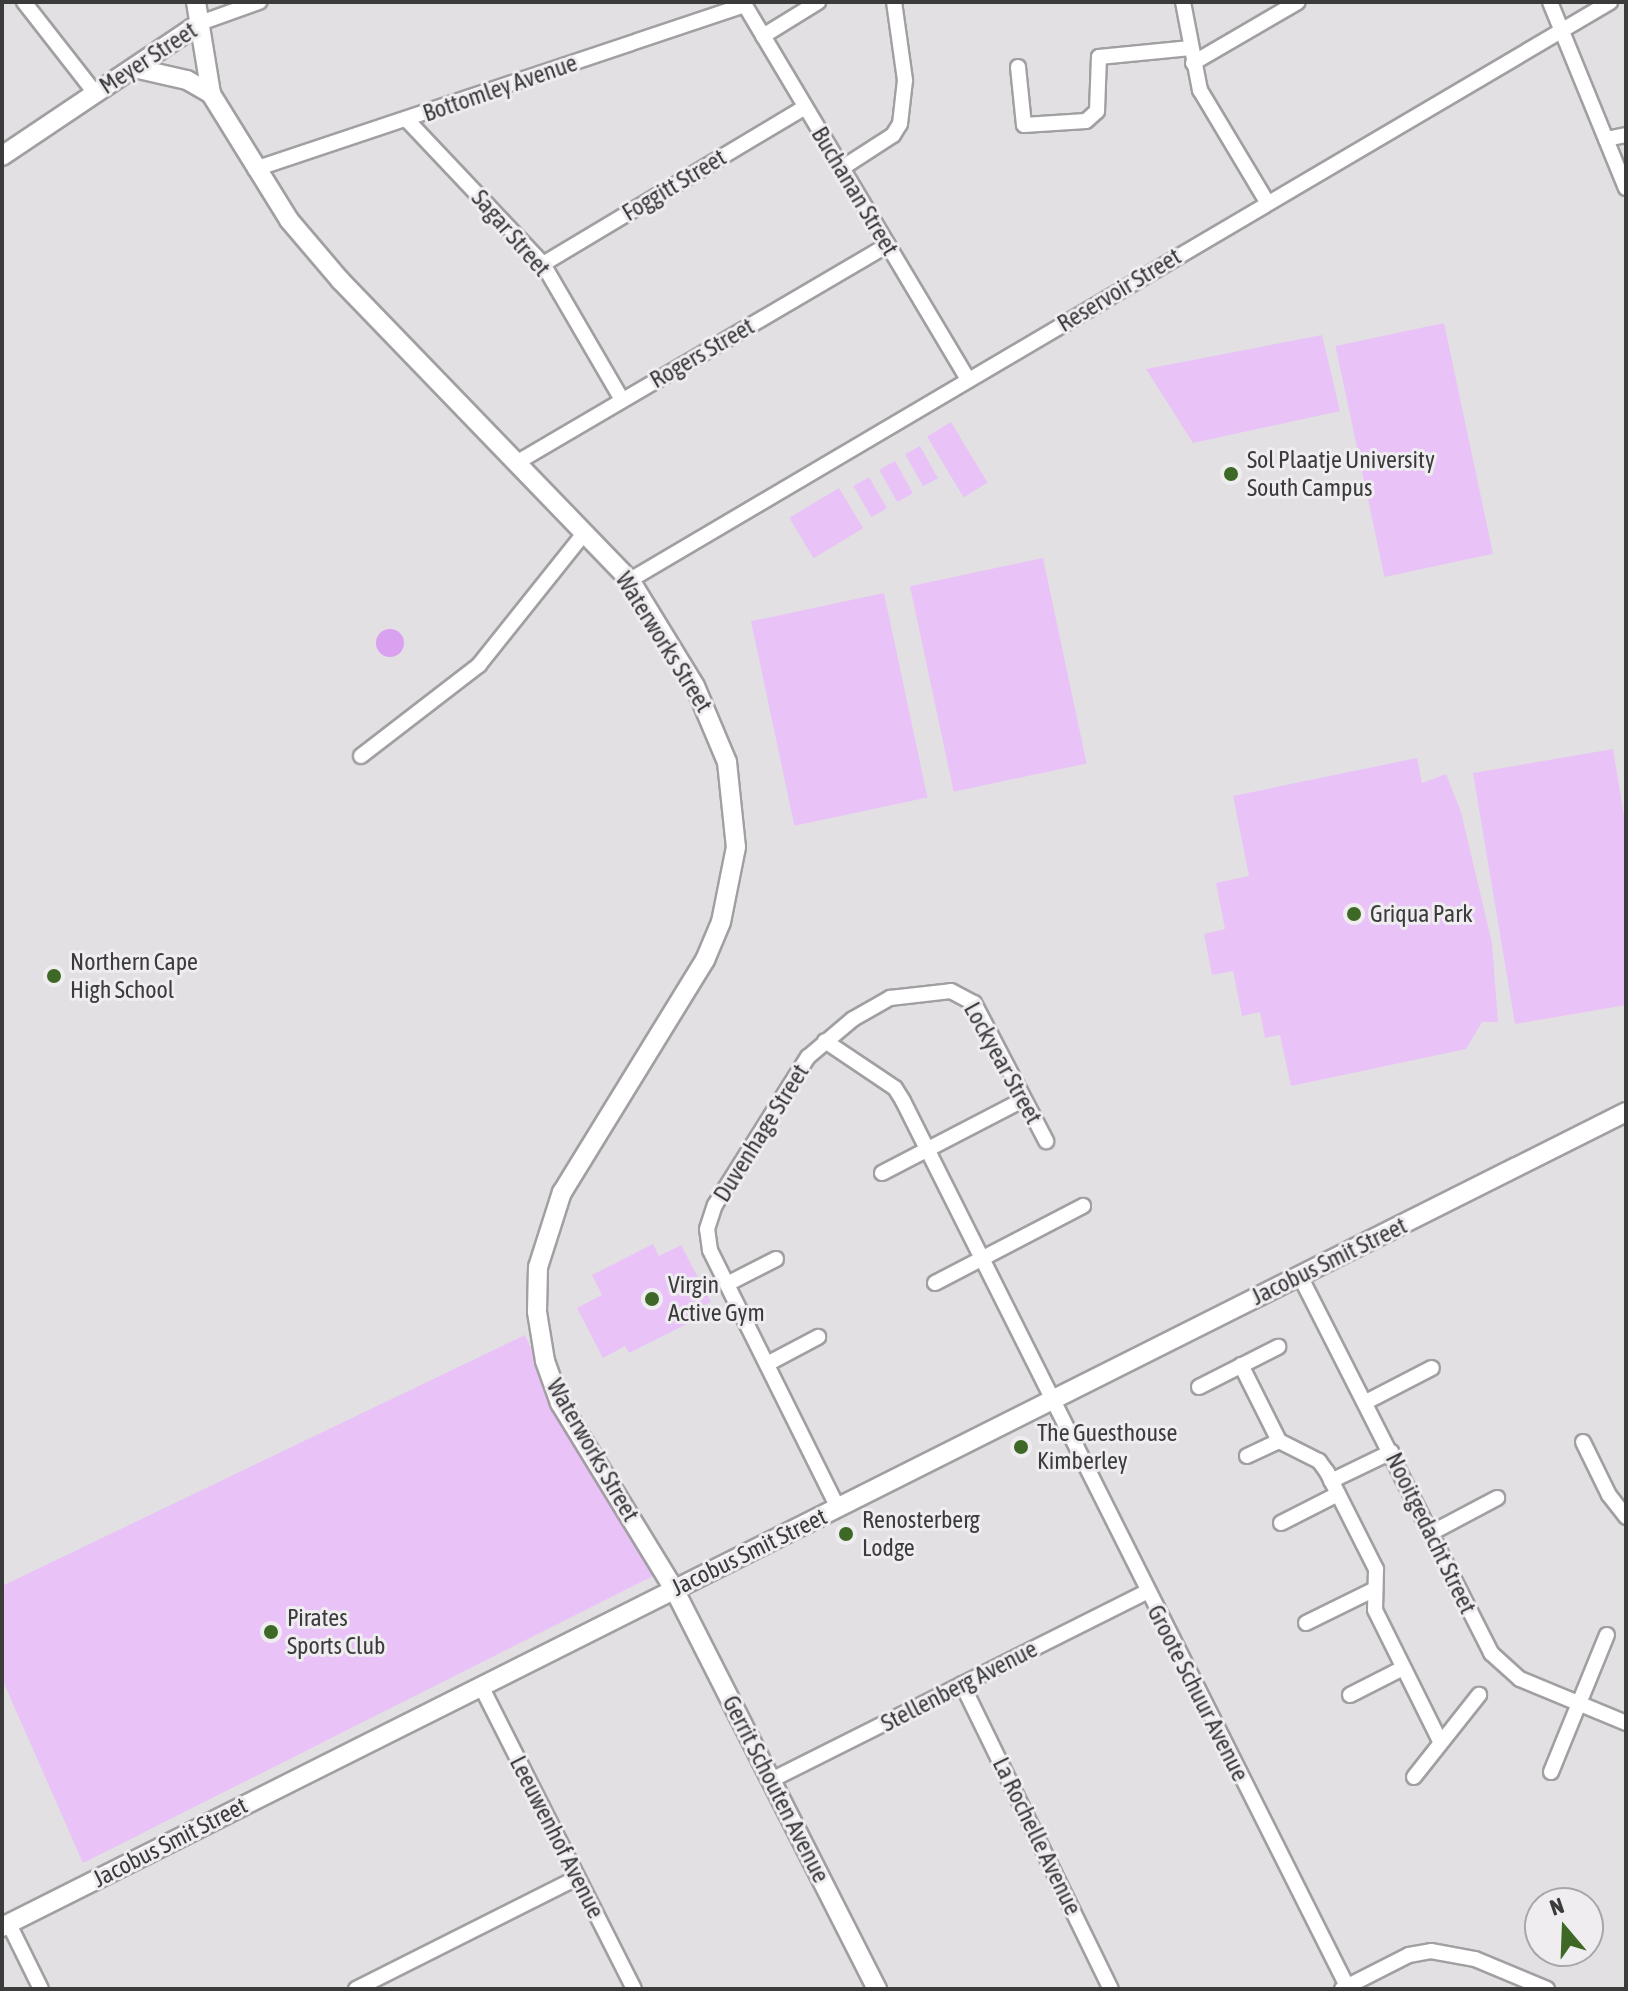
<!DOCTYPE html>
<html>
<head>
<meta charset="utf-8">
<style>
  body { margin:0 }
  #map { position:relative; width:1628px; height:1991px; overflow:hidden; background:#e2e0e3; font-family:"Asap Condensed",sans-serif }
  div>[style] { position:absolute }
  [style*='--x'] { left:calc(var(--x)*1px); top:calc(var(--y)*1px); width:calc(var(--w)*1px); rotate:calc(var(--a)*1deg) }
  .green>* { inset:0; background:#e9c3f7; transform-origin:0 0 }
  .water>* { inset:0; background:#daa1f0 }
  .round { border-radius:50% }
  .roads { filter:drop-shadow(2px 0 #a29fa3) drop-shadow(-2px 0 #a29fa3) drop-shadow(0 2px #a29fa3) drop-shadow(0 -2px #a29fa3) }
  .minor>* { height:14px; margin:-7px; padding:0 7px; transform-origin:7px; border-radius:7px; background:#fff }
  .tertiary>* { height:18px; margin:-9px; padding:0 9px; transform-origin:9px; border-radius:9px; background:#fff }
  .dots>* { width:22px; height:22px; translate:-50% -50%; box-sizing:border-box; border:4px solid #efedf0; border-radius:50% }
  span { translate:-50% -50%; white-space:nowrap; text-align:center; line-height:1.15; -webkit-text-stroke:6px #efedf0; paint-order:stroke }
  .street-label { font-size:24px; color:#3c3b3c }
  .poi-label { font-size:24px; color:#3c3b3c }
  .left { translate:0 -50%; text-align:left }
  .frame { position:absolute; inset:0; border:4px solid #3c3b3c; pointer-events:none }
  .north { position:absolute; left:1524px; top:1887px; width:80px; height:80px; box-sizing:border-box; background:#efedf0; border:2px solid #a7a6a8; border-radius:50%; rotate:341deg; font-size:22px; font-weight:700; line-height:32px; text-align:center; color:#3c3b3c }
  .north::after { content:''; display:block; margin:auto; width:28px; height:36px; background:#3d6826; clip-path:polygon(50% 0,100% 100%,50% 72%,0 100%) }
</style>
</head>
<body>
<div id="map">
  <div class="green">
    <i style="left:1444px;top:323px;width:236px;height:111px;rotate:78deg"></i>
    <i style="clip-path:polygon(1322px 335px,1340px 411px,1193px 443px,1146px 369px)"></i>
    <i style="left:951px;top:422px;width:71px;height:28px;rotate:59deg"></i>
    <i style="left:920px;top:446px;width:37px;height:17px;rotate:61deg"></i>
    <i style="left:895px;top:461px;width:37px;height:18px;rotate:61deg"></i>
    <i style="left:869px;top:477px;width:36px;height:18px;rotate:60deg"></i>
    <i style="left:839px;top:488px;width:47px;height:58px;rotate:59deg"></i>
    <i style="left:1043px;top:558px;width:210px;height:136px;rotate:78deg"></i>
    <i style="left:884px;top:593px;width:209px;height:136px;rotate:78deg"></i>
    <i style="clip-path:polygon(1613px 749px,1626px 827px,1626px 1005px,1515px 1024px,1473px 773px)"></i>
    <i style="clip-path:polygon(1417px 758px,1422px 783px,1446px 774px,1461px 812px,1492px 943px,1498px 1022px,1482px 1022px,1466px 1049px,1291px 1086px,1280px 1035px,1265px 1038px,1260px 1012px,1242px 1016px,1233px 971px,1212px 975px,1204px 934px,1225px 929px,1216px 883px,1249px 876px,1233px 796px)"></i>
    <i style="clip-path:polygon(653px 1244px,659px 1256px,681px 1245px,711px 1302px,690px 1313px,693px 1321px,629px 1353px,625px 1346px,603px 1358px,577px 1308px,602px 1295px,592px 1275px)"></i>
    <i style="clip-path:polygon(525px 1335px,568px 1428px,655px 1575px,83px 1863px,2px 1679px,2px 1586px)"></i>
  </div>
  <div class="water">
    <i class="round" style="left:376px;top:629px;width:28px;height:28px"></i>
  </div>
  <div class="roads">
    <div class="minor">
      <i style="--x:24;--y:2;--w:115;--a:52"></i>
      <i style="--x:743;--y:2;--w:440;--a:59.2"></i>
      <i style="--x:1183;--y:2;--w:90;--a:79.1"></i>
      <i style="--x:1200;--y:90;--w:131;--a:59.1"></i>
      <i style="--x:1550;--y:2;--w:201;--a:67.8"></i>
      <i style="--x:200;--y:23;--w:63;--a:-19.6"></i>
      <i style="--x:763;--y:36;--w:65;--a:-31.7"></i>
      <i style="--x:1193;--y:63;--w:121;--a:-30.2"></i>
      <i style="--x:1018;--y:67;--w:58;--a:84.1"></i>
      <i style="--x:1024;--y:125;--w:62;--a:-3.7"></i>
      <i style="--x:1086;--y:121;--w:15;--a:-42"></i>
      <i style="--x:1097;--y:111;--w:54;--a:-87.9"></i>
      <i style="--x:1099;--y:57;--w:92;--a:-5.6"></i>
      <i style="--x:407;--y:120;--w:198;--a:46.6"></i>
      <i style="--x:543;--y:264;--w:157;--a:59.8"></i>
      <i style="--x:1606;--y:139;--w:20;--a:-11"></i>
      <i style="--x:842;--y:168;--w:61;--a:-32.9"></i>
      <i style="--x:893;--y:135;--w:13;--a:-58"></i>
      <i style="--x:900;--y:124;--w:44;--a:-83.5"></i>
      <i style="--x:905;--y:80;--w:79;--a:-98"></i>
      <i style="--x:255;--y:169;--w:517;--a:-18.51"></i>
      <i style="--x:543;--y:264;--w:305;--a:-30.9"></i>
      <i style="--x:516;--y:463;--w:431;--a:-30.4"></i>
      <i style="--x:630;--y:580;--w:1138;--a:-30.53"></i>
      <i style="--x:361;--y:756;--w:149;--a:-37.6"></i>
      <i style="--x:479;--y:665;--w:170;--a:-51.4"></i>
      <i style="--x:825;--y:1041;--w:84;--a:33.9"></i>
      <i style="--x:895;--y:1088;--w:15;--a:58"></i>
      <i style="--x:903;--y:1101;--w:990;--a:63.36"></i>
      <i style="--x:882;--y:1173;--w:159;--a:-27.4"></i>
      <i style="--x:1300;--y:1276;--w:423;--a:63.1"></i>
      <i style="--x:1491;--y:1653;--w:39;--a:42"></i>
      <i style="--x:1520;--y:1679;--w:115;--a:22.5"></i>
      <i style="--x:935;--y:1283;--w:167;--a:-27.5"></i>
      <i style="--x:727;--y:1284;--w:55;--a:-27"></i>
      <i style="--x:767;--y:1364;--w:58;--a:-27.9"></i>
      <i style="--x:1241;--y:1365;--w:85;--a:63.4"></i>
      <i style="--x:1279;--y:1441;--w:45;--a:26.6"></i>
      <i style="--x:1319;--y:1461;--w:14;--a:54"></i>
      <i style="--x:1327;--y:1472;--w:109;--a:63.2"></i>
      <i style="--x:1376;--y:1569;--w:41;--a:91.4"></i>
      <i style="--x:1375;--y:1610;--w:146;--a:63.6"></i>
      <i style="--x:1199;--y:1387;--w:89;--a:-26.9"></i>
      <i style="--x:1366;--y:1402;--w:74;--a:-27.3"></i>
      <i style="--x:1583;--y:1442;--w:59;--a:63.9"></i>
      <i style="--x:1609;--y:1495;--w:28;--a:52"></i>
      <i style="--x:1247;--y:1456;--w:35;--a:-25"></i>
      <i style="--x:1331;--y:1481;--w:67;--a:-25.8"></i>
      <i style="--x:838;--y:1508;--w:288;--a:-116.4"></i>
      <i style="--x:710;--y:1250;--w:21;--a:-98"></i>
      <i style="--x:707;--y:1229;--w:25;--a:-72"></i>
      <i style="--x:715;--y:1205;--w:175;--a:-57.9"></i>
      <i style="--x:808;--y:1057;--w:59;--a:-40.2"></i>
      <i style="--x:853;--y:1019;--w:43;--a:-29.6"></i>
      <i style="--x:890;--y:998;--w:61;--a:-6.5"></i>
      <i style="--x:951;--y:991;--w:26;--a:28"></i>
      <i style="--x:974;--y:1003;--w:156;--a:62.4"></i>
      <i style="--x:1281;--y:1523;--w:64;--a:-27"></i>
      <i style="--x:1431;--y:1533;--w:75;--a:-27.9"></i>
      <i style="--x:1306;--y:1623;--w:77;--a:-26.2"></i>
      <i style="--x:962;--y:1684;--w:339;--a:64"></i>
      <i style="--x:481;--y:1686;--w:339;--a:63.2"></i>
      <i style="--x:1350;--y:1695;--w:59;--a:-27"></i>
      <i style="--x:1551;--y:1772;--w:148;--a:-67.8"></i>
      <i style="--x:1414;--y:1777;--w:105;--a:-51.6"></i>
      <i style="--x:771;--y:1780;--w:420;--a:-26.6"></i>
      <i style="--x:9;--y:1924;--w:72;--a:63.8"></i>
      <i style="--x:356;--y:1989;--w:247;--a:-26.7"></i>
      <i style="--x:1342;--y:1989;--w:75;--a:-26.9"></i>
      <i style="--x:1409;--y:1955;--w:22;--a:-10"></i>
      <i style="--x:1431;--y:1951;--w:45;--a:10.3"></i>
      <i style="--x:1475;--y:1959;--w:78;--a:22.6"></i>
    </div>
    <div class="tertiary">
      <i style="--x:196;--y:2;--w:93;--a:80.7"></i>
      <i style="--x:211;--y:94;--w:148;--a:58.2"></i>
      <i style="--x:289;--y:220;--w:79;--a:49.6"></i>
      <i style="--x:340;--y:280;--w:417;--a:46"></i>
      <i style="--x:630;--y:580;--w:124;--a:58.5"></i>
      <i style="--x:695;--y:686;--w:82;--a:67.2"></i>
      <i style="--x:727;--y:762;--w:85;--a:84"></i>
      <i style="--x:736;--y:847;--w:76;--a:101.3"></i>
      <i style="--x:721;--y:922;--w:41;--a:112.8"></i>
      <i style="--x:705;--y:960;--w:273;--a:121.6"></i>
      <i style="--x:562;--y:1192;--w:79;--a:107.7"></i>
      <i style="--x:538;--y:1267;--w:45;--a:91.3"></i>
      <i style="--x:537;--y:1312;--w:50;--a:80.7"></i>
      <i style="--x:545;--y:1361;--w:45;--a:70.3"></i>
      <i style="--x:560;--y:1403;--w:218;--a:58.5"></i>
      <i style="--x:674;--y:1589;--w:449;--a:63.1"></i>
      <i style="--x:134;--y:68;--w:54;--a:12.8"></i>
      <i style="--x:187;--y:80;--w:28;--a:30"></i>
      <i style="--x:2;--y:156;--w:239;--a:-33.9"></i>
      <i style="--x:2;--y:1927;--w:1817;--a:-26.65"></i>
    </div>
  </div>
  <div class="dots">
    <i style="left:1231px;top:474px;background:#3d6826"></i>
    <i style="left:1354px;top:914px;background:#3d6826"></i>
    <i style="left:54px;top:976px;background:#3d6826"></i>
    <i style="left:652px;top:1299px;background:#3d6826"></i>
    <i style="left:1021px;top:1447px;background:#3d6826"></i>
    <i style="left:846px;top:1534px;background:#3d6826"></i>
    <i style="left:271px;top:1632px;background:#3d6826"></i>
  </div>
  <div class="street-label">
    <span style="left:148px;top:58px;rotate:-33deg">Meyer Street</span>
    <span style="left:500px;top:88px;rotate:-19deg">Bottomley Avenue</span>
    <span style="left:674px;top:185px;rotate:-31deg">Foggitt Street</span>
    <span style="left:855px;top:191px;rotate:59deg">Buchanan Street</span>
    <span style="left:511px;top:233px;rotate:49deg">Sagar Street</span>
    <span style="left:1119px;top:290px;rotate:-31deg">Reservoir Street</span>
    <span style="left:702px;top:353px;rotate:-30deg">Rogers Street</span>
    <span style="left:664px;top:642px;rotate:58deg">Waterworks Street</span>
    <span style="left:1003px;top:1063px;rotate:61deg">Lockyear Street</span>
    <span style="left:761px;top:1133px;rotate:-58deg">Duvenhage Street</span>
    <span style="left:1329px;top:1261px;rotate:-26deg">Jacobus Smit Street</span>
    <span style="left:593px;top:1450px;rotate:60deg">Waterworks Street</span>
    <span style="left:1431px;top:1533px;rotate:64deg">Nooitgedacht Street</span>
    <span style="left:749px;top:1552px;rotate:-26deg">Jacobus Smit Street</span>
    <span style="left:959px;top:1686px;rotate:-27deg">Stellenberg Avenue</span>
    <span style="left:1198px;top:1693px;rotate:63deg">Groote Schuur Avenue</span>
    <span style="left:776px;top:1789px;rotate:63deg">Gerrit Schouten Avenue</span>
    <span style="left:1037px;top:1836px;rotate:64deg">La Rochelle Avenue</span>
    <span style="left:557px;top:1837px;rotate:63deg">Leeuwenhof Avenue</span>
    <span style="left:170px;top:1842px;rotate:-27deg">Jacobus Smit Street</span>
  </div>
  <div class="poi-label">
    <span class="left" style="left:1247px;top:474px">Sol Plaatje University<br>South Campus</span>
    <span class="left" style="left:1370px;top:914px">Griqua Park</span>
    <span class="left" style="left:70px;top:976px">Northern Cape<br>High School</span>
    <span class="left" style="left:668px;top:1299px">Virgin<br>Active Gym</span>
    <span class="left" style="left:1037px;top:1447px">The Guesthouse<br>Kimberley</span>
    <span class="left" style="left:862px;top:1534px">Renosterberg<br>Lodge</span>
    <span class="left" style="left:287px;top:1632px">Pirates<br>Sports Club</span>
  </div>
  <div class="frame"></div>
  <div class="north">N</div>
</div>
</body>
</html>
